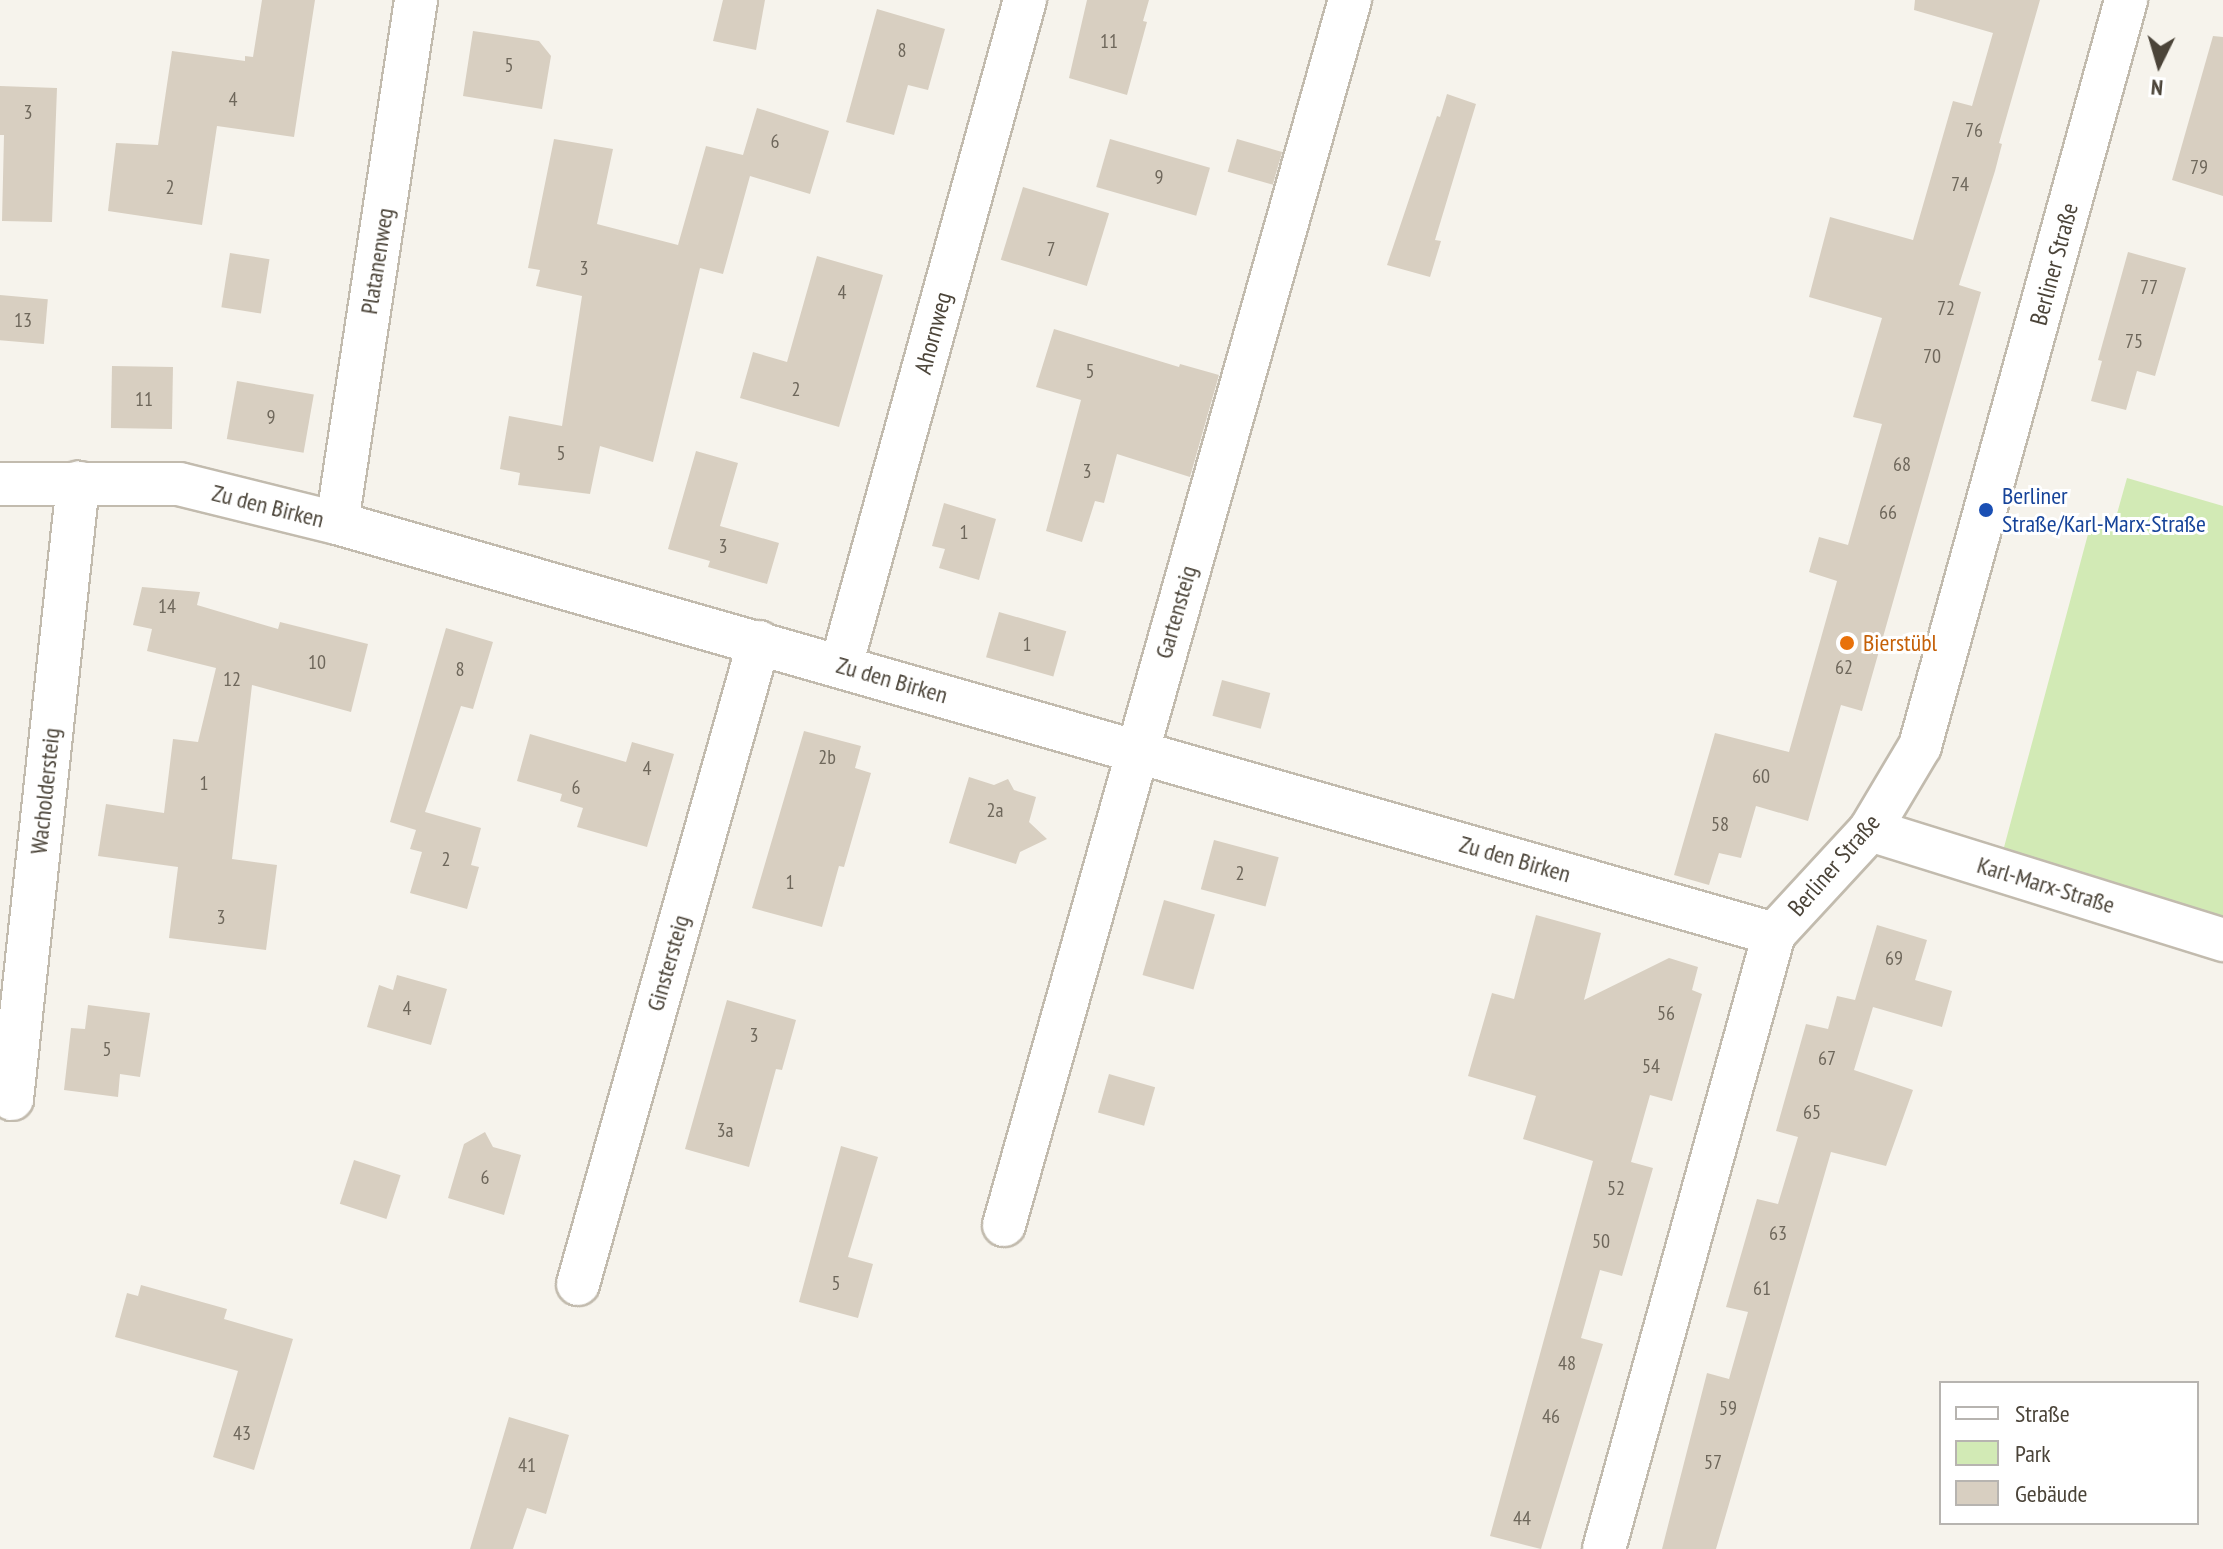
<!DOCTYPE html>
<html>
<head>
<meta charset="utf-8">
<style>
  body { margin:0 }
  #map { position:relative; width:2223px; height:1549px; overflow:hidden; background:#f6f3ec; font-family:"PT Sans Narrow",sans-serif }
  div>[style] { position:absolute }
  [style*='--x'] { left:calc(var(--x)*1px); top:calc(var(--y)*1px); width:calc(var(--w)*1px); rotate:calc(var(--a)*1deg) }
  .green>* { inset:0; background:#d2eab5 }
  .building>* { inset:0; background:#d8cfc1; transform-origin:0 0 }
  .roads { filter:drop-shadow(2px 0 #c2bbae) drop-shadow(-2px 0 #c2bbae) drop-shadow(0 2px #c2bbae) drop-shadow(0 -2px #c2bbae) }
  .minor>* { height:42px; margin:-21px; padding:0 21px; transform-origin:21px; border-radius:21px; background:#fff }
  .dots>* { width:22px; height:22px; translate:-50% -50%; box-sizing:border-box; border:4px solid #fff; border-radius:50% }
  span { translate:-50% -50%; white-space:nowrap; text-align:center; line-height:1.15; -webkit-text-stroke:6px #fff; paint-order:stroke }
  .number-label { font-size:20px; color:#6e675b }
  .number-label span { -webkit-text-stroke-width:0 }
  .street-label { font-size:24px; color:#4b4439 }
  .transit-label { font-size:24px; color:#164399 }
  .left { translate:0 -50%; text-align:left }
  .food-label { font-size:24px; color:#c56008 }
  .legend { position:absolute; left:1939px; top:1381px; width:260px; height:144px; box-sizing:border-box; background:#fff; border:2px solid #b7b4b0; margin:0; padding:10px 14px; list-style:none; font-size:24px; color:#4b4439 }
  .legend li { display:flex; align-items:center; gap:16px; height:40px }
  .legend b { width:40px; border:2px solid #b7b4b0 }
  .north { position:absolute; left:2119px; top:24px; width:80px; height:80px; -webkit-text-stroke:6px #fff; paint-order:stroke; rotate:185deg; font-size:22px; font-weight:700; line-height:32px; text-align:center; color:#4b4439 }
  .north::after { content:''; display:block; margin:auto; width:28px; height:36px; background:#4b4439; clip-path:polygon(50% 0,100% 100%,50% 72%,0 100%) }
</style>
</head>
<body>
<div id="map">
  <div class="green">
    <i style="clip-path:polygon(2127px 478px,2223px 506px,2223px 916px,2003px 851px,2091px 523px,2113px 528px)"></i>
  </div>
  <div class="building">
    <i style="clip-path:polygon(262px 0,315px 0,294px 137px,217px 126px,202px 225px,108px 211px,116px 143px,158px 145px,172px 51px,245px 61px,245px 56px,253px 57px)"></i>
    <i style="clip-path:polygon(723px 0,765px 0,756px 50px,713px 41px)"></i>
    <i style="clip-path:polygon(1087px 0,1149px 0,1143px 21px,1147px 22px,1127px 95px,1069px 78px)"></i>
    <i style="clip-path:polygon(1915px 0,2040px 0,1999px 143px,2002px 144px,1995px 171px,1959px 285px,1981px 292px,1862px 711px,1841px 705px,1808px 821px,1756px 806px,1741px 858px,1719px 853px,1709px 885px,1674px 875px,1715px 733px,1789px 752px,1837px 581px,1809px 572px,1819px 537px,1848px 545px,1882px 424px,1853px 417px,1882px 318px,1809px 297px,1830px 217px,1913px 240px,1953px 101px,1972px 106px,1993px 33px,1914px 10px)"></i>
    <i style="clip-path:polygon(877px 9px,945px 29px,928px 90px,908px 85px,894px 135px,846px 122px)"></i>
    <i style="clip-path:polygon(473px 31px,539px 41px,551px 56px,542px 109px,463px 96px)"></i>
    <i style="clip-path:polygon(2213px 36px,2223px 37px,2223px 196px,2172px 180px)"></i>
    <i style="clip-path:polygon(0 86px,57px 88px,52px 222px,2px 221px,4px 135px,0 135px)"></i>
    <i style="clip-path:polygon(1447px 94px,1476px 104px,1435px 240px,1441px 241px,1430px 277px,1387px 265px,1437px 116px,1440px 117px)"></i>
    <i style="clip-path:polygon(757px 108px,829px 131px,810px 194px,750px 176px,723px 274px,700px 268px,653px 462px,600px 446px,590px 494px,518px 485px,520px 473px,500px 469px,509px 416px,562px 426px,582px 296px,536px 286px,540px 270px,528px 268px,554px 139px,613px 149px,597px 224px,678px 245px,706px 146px,743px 155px)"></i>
    <i style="left:1110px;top:139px;width:104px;height:50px;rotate:16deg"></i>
    <i style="left:1237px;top:139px;width:47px;height:34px;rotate:16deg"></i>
    <i style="left:1023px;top:187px;width:90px;height:76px;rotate:17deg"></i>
    <i style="clip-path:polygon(2128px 252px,2186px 268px,2155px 376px,2137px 371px,2126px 410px,2091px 401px,2102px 361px,2098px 360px)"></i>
    <i style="left:230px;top:253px;width:40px;height:55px;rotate:9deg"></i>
    <i style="clip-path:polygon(817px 256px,883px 275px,839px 427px,740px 398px,753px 352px,787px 362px)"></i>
    <i style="left:0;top:295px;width:48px;height:45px;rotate:5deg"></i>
    <i style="clip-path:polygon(1054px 329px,1179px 367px,1180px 364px,1219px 375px,1190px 477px,1117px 454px,1104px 503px,1095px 501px,1082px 542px,1046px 531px,1081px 400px,1036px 387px)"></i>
    <i style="left:112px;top:366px;width:61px;height:62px;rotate:1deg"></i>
    <i style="left:237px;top:381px;width:78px;height:59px;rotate:10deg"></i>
    <i style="clip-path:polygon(696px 451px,738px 463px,720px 526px,779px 543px,767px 584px,708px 567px,710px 561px,668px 549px)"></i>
    <i style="clip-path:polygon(944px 503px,996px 519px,979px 580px,939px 568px,945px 549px,932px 546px)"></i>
    <i style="clip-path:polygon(142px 587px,200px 592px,197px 605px,278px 629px,280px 622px,368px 644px,351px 712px,252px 685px,232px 859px,277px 865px,266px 950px,169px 938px,178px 867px,98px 856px,106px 804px,164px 813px,173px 739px,198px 742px,216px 668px,147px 651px,152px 629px,133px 625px)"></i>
    <i style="left:999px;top:612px;width:70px;height:47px;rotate:16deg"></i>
    <i style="clip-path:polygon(446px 628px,493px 642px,473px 709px,461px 706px,425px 812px,481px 828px,471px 865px,479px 867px,467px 909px,410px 893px,422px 852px,410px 849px,416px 830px,390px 822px)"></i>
    <i style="left:1222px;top:680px;width:50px;height:37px;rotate:15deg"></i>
    <i style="clip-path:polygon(804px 731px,861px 746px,855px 768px,871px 773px,844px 867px,839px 866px,822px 927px,752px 908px)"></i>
    <i style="clip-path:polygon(530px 734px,626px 762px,632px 742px,674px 754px,647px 847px,577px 827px,583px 808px,560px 801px,562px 794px,517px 781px)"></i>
    <i style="clip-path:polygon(969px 777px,994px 785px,1008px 779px,1014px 790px,1036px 797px,1029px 822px,1047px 839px,1020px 852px,1016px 864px,949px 843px)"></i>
    <i style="left:1214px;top:840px;width:67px;height:51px;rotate:15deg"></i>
    <i style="left:1164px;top:900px;width:53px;height:78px;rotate:16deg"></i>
    <i style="clip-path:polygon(1536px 915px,1601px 933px,1584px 1000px,1669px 958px,1698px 967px,1692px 990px,1702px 994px,1672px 1101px,1650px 1095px,1631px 1162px,1653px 1168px,1622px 1276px,1600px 1270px,1581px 1338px,1603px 1344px,1541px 1549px,1490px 1536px,1593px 1161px,1523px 1139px,1536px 1096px,1468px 1076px,1492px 993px,1514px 999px)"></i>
    <i style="clip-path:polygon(1877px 925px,1927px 940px,1915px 980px,1952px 991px,1942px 1027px,1873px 1007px,1854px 1070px,1913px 1090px,1886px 1166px,1831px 1152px,1716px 1549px,1662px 1549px,1707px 1373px,1729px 1379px,1748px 1312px,1726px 1307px,1757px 1199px,1778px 1204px,1798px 1137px,1776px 1131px,1806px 1024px,1828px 1029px,1837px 996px,1855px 1000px)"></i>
    <i style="clip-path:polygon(397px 975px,447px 989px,431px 1045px,367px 1027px,379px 985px,393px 990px)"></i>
    <i style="clip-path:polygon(727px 1000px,796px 1020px,782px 1070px,776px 1069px,749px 1167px,685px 1149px)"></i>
    <i style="clip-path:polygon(88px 1005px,150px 1013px,140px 1077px,120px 1074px,118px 1097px,64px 1090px,71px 1028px,85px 1029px)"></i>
    <i style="left:1109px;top:1074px;width:48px;height:40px;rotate:16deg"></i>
    <i style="clip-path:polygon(485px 1132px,493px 1147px,521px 1155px,504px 1215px,448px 1198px,464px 1144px)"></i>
    <i style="clip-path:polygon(841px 1146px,878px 1157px,848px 1257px,873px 1264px,858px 1318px,799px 1302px)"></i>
    <i style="left:354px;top:1160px;width:49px;height:46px;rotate:18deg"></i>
    <i style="clip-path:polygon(141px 1285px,227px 1309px,224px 1319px,293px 1339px,254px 1470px,213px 1457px,238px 1371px,115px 1337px,127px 1293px,138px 1296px)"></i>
    <i style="clip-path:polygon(509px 1417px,569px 1435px,546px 1514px,527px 1508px,513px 1549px,470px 1549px)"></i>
  </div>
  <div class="roads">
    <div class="minor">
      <i style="--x:0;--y:484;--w:179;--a:0"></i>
      <i style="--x:179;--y:484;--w:163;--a:13.9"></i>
      <i style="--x:337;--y:523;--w:1495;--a:15.96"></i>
      <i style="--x:337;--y:523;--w:529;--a:-81.41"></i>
      <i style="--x:841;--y:666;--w:691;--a:-74.56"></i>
      <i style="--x:1870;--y:830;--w:370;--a:17.3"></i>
      <i style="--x:12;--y:1099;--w:620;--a:-83.88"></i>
      <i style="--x:1004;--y:1225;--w:1273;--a:-74.23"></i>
      <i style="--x:578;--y:1284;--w:667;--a:-74.26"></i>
      <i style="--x:1604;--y:1549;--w:638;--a:-74.55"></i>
      <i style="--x:1774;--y:934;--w:142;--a:-47.3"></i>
      <i style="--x:1870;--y:830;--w:98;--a:-59.2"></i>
      <i style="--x:1920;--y:746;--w:774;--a:-74.56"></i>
    </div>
  </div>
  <div class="dots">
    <i style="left:1986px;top:510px;background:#1a4fb4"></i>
    <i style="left:1847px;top:643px;background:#e8710a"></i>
  </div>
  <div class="number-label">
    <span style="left:1109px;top:41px">11</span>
    <span style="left:902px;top:50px">8</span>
    <span style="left:509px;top:65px">5</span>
    <span style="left:233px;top:99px">4</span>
    <span style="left:28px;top:112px">3</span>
    <span style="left:1974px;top:130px">76</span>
    <span style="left:775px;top:141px">6</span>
    <span style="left:2199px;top:167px">79</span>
    <span style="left:1159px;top:177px">9</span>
    <span style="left:1960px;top:184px">74</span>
    <span style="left:170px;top:187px">2</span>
    <span style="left:1051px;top:249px">7</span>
    <span style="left:584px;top:268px">3</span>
    <span style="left:2149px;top:287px">77</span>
    <span style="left:842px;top:292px">4</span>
    <span style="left:1946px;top:308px">72</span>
    <span style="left:23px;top:320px">13</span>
    <span style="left:2134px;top:341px">75</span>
    <span style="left:1932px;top:356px">70</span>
    <span style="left:1090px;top:371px">5</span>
    <span style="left:796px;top:389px">2</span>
    <span style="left:144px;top:399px">11</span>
    <span style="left:271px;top:417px">9</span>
    <span style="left:561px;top:453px">5</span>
    <span style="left:1902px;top:464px">68</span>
    <span style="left:1087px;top:471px">3</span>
    <span style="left:1888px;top:512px">66</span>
    <span style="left:964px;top:532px">1</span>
    <span style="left:723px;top:546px">3</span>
    <span style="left:167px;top:606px">14</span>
    <span style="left:1027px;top:644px">1</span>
    <span style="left:317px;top:662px">10</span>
    <span style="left:1844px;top:667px">62</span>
    <span style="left:460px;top:669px">8</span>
    <span style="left:232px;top:679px">12</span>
    <span style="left:827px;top:757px">2b</span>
    <span style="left:647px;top:768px">4</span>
    <span style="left:1761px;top:776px">60</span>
    <span style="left:204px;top:783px">1</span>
    <span style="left:576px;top:787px">6</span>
    <span style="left:995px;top:810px">2a</span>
    <span style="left:1720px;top:824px">58</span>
    <span style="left:446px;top:859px">2</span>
    <span style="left:1240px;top:873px">2</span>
    <span style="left:790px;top:882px">1</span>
    <span style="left:221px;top:917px">3</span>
    <span style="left:1894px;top:958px">69</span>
    <span style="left:407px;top:1008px">4</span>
    <span style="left:1666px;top:1013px">56</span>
    <span style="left:754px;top:1035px">3</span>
    <span style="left:107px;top:1049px">5</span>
    <span style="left:1827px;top:1058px">67</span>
    <span style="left:1651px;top:1066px">54</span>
    <span style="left:1812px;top:1112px">65</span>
    <span style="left:725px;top:1130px">3a</span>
    <span style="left:485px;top:1177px">6</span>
    <span style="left:1616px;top:1188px">52</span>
    <span style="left:1778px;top:1233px">63</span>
    <span style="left:1601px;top:1241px">50</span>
    <span style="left:836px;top:1283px">5</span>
    <span style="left:1762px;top:1288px">61</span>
    <span style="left:1567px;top:1363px">48</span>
    <span style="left:1728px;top:1408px">59</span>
    <span style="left:1551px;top:1416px">46</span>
    <span style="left:242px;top:1433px">43</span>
    <span style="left:1713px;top:1462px">57</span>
    <span style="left:527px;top:1465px">41</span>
    <span style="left:1522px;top:1518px">44</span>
  </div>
  <div class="street-label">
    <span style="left:377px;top:261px;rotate:-81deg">Platanenweg</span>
    <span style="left:2054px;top:264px;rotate:-75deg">Berliner Straße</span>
    <span style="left:933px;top:333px;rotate:-75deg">Ahornweg</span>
    <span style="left:268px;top:506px;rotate:14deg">Zu den Birken</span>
    <span style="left:1176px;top:612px;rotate:-74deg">Gartensteig</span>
    <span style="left:892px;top:680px;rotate:16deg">Zu den Birken</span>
    <span style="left:45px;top:791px;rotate:-84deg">Wacholdersteig</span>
    <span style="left:1515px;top:859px;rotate:16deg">Zu den Birken</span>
    <span style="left:1834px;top:865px;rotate:-49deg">Berliner Straße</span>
    <span style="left:2046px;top:885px;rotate:17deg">Karl-Marx-Straße</span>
    <span style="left:668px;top:963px;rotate:-74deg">Ginstersteig</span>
  </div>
  <div class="transit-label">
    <span class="left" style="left:2002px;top:510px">Berliner<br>Straße/Karl-Marx-Straße</span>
  </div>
  <div class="food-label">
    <span class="left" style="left:1863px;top:643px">Bierstübl</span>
  </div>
  <ul class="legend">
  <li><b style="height:10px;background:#fff"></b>Straße</li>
  <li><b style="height:22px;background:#d2eab5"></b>Park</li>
  <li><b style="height:22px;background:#d8cfc1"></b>Gebäude</li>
  </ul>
  <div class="north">N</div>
</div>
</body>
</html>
